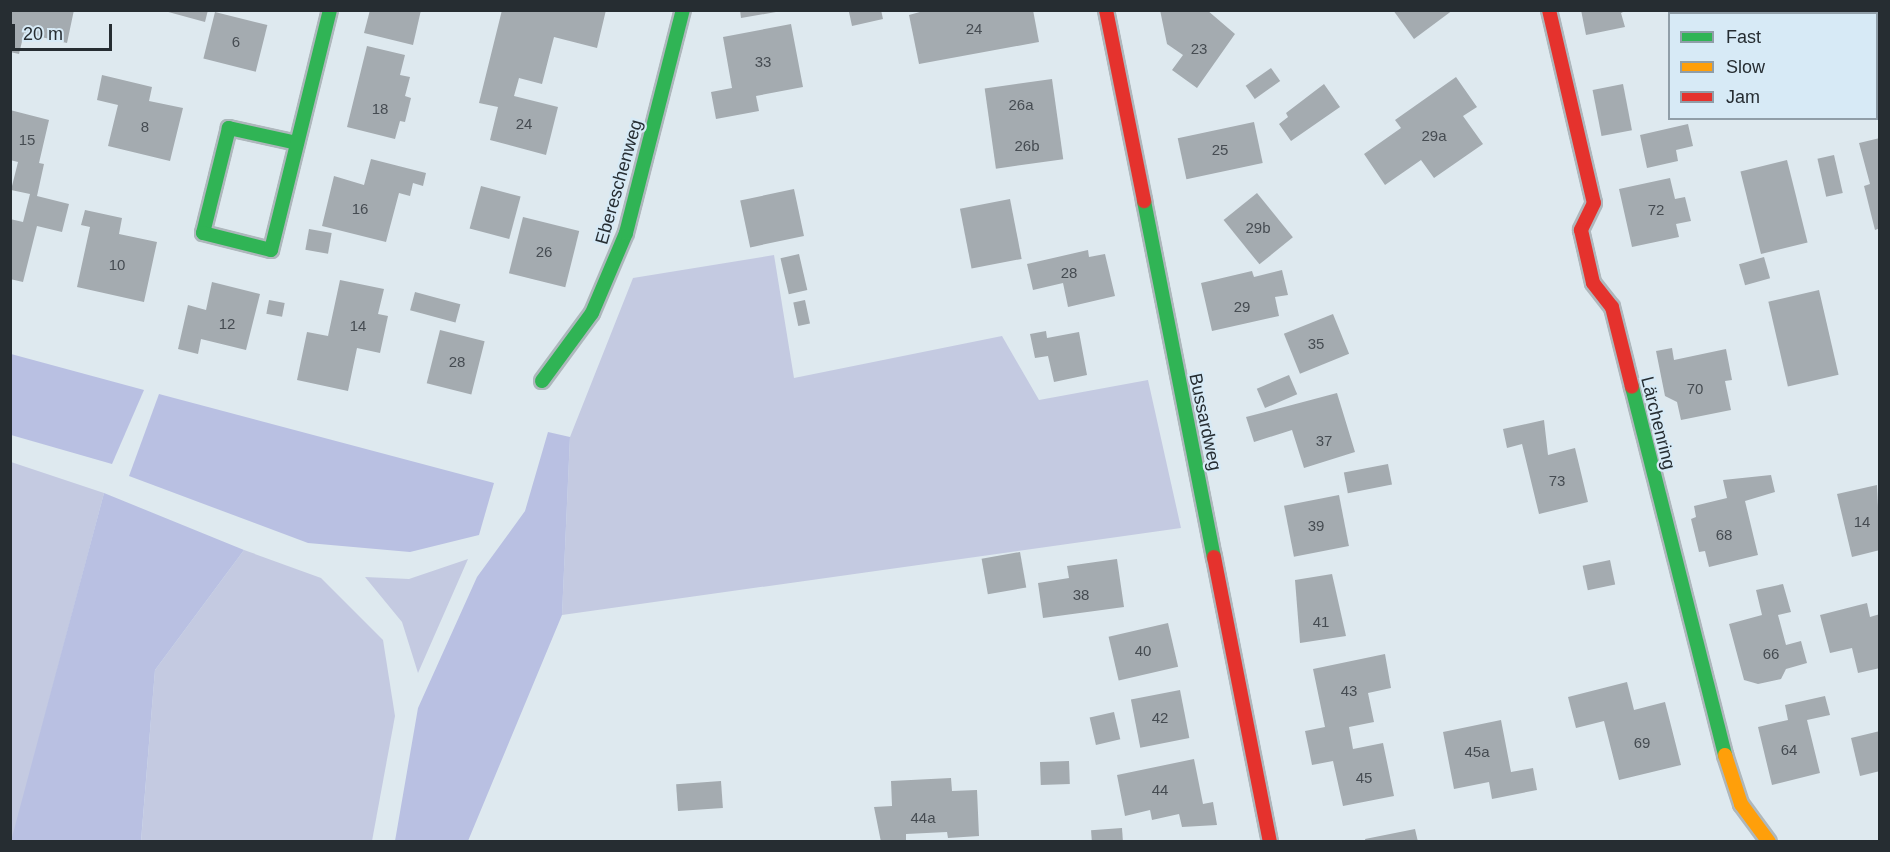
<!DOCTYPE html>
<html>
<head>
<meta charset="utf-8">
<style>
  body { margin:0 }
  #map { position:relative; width:1890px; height:852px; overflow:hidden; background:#dee9ef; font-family:Helvetica,sans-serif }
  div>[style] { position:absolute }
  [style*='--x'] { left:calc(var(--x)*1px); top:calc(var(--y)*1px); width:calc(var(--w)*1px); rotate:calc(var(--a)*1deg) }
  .green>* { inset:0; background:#c4cae1 }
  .forest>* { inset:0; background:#b9c0e2 }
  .building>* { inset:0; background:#a4abb0; transform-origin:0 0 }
  .roads { filter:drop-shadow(2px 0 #aeb7bc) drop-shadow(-2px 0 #aeb7bc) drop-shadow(0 2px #aeb7bc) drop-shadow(0 -2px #aeb7bc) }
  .fast>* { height:14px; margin:-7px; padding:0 7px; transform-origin:7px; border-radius:7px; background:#30b455 }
  .slow>* { height:14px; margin:-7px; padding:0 7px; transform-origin:7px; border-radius:7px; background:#ff9f0a }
  .jam>* { height:14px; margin:-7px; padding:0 7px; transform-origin:7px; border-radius:7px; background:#e5322d }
  span { translate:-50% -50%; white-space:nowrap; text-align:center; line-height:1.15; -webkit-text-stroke:4.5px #d7eaf6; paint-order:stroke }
  .number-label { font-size:15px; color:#464c52 }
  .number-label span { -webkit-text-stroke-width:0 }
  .street-label { font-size:18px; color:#262d32 }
  .frame { position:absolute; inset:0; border:12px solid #262d32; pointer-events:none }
  .legend { position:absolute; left:1668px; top:12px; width:210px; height:108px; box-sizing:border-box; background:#d7eaf6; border:2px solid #909ea8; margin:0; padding:8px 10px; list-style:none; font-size:18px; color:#262d32 }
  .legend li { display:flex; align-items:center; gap:12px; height:30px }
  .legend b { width:30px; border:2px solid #909ea8 }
  .scale { position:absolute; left:12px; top:24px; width:100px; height:27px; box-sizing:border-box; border:3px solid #262d32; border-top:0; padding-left:8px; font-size:18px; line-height:21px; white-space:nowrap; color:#262d32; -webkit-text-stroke:4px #d7eaf6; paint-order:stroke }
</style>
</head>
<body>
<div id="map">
  <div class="green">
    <i style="clip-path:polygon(774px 255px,794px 378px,1002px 336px,1039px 400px,1148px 380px,1181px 528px,562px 615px,570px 437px,633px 278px)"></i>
    <i style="clip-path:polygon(11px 462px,104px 493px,13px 837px,11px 837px)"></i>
    <i style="clip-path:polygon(244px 550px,321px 578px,383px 640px,395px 716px,372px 841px,141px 842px,155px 670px)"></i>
    <i style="clip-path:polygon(468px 559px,418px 673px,402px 622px,365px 577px,409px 579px)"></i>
  </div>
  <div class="forest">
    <i style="clip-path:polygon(11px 354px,144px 390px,112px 464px,11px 435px)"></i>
    <i style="clip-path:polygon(159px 394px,494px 483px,479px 535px,410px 552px,308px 543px,129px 476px)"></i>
    <i style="clip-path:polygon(548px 432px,570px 437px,562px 615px,468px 841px,395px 841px,418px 708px,477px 577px,525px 511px)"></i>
    <i style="clip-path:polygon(104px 493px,244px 550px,155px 670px,141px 841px,11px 841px)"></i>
  </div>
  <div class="building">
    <i style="clip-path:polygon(10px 10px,74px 10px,67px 43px,24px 33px,19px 54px,10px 52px)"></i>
    <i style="clip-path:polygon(161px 10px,208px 10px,205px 22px)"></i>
    <i style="clip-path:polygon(370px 10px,421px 10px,413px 45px,364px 33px)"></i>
    <i style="clip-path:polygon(502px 10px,606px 10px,597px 48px,554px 37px,542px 84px,519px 78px,514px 96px,558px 107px,546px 155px,490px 140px,498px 107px,479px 103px)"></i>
    <i style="clip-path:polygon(740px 10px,776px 10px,776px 12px,741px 18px)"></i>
    <i style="clip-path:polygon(854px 10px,881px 10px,883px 19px,852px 26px,849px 12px)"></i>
    <i style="clip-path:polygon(927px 10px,1033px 10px,1039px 42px,919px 64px,909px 15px)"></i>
    <i style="clip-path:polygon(1160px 10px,1207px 10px,1235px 34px,1197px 88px,1172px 70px,1183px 55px,1167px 44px)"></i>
    <i style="clip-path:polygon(1393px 10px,1453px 10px,1414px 39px)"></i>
    <i style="clip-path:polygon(1581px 10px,1627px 10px,1621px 13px,1625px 27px,1586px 35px)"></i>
    <i style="clip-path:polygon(1761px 10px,1835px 10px,1831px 14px)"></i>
    <i style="left:215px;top:12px;width:54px;height:48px;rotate:14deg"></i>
    <i style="clip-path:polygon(791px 24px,803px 87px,756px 96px,759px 111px,716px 119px,711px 92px,732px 88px,723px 37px)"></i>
    <i style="clip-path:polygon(367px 46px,405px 55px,400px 75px,410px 77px,405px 96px,411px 98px,405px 122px,400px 121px,395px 139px,347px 127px)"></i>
    <i style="clip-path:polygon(1876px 60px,1880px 62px,1876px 85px)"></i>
    <i style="left:1271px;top:68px;width:16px;height:31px;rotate:55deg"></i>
    <i style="clip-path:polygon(102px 75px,152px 87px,149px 101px,183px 108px,170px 161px,108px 146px,118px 105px,97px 100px)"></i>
    <i style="clip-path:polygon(1456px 77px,1477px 107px,1463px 116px,1483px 144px,1434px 178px,1421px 160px,1385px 185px,1364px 154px,1401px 128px,1395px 120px)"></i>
    <i style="left:1052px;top:79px;width:81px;height:68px;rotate:82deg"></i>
    <i style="clip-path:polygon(1324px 84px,1340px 107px,1291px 141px,1279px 124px,1288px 117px,1286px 113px)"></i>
    <i style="left:1623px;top:84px;width:47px;height:31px;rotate:79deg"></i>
    <i style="clip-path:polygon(10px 110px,49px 120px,39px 163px,44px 164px,37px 196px,69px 204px,62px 232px,37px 226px,23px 282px,10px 279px,10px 219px,23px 222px,30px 194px,11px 190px,18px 162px,10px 160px)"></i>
    <i style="left:1254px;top:122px;width:42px;height:78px;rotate:78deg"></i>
    <i style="clip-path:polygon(1688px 124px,1693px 146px,1676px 150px,1678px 161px,1647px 168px,1640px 135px)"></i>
    <i style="clip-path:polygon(1880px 138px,1880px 228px,1875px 230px,1864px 186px,1870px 184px,1859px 143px)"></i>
    <i style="left:1834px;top:155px;width:39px;height:17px;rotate:77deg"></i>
    <i style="clip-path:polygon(371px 159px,426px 173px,423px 186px,413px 183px,410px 196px,399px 193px,386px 242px,322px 226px,334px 176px,364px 185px)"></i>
    <i style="left:1787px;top:160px;width:85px;height:48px;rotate:76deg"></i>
    <i style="clip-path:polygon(1670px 178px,1675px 199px,1685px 197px,1691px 221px,1676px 224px,1679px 237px,1632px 247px,1619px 189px)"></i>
    <i style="left:481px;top:186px;width:41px;height:44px;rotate:15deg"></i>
    <i style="left:794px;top:189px;width:48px;height:55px;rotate:78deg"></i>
    <i style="left:1257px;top:193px;width:57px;height:43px;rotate:51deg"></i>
    <i style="left:1010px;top:199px;width:61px;height:51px;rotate:79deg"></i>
    <i style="clip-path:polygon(85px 210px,122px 218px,119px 234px,157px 242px,144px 302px,77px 287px,90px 227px,81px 225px)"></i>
    <i style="left:523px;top:217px;width:58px;height:58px;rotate:14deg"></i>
    <i style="left:309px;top:229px;width:23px;height:21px;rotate:10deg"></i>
    <i style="clip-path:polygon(1088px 250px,1089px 257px,1105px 254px,1115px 296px,1068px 307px,1063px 283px,1033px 290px,1027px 264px)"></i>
    <i style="left:799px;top:254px;width:37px;height:19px;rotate:77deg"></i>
    <i style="left:1764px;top:257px;width:22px;height:26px;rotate:74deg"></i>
    <i style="clip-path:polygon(1282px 270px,1288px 295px,1275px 297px,1279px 316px,1212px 331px,1201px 283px,1252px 271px,1254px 277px)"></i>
    <i style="clip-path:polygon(340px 280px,384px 289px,378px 314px,388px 316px,380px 353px,357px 348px,348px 391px,297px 380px,307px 332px,328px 336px)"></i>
    <i style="clip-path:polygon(212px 282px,260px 294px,246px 350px,201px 339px,198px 354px,178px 349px,188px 305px,206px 310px)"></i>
    <i style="left:1819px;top:290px;width:87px;height:52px;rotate:77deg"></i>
    <i style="left:415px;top:292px;width:47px;height:19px;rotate:15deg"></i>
    <i style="left:269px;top:300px;width:16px;height:14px;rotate:11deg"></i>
    <i style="left:805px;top:300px;width:24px;height:12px;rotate:78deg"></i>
    <i style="left:1333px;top:314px;width:43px;height:53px;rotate:68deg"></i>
    <i style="left:440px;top:330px;width:46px;height:55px;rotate:14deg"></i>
    <i style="clip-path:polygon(1046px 331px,1047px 338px,1079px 332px,1087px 375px,1054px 382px,1048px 356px,1035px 358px,1030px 334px)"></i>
    <i style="clip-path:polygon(1672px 348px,1674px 360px,1726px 349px,1732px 380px,1725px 381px,1731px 410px,1681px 420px,1677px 402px,1665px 396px,1656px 351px)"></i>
    <i style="left:1289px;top:375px;width:21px;height:35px;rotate:67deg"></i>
    <i style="clip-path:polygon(1337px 393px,1355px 452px,1304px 468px,1292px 430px,1254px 442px,1246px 417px)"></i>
    <i style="clip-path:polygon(1544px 420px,1548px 455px,1575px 448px,1588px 502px,1539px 514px,1522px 444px,1507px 448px,1503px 429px)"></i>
    <i style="left:1388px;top:464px;width:21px;height:45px;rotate:79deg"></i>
    <i style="clip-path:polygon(1771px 475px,1775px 492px,1745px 501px,1758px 555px,1709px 567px,1705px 551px,1699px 552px,1691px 519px,1696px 517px,1694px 506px,1727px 498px,1723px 480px)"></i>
    <i style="clip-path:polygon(1877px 485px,1880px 550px,1852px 557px,1837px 494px)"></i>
    <i style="left:1339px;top:495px;width:52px;height:56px;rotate:79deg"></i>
    <i style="left:1020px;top:552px;width:36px;height:39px;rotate:80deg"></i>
    <i style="clip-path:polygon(1117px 559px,1124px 607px,1043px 618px,1038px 583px,1069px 578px,1067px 566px)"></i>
    <i style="left:1610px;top:560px;width:25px;height:28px;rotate:78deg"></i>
    <i style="clip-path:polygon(1332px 574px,1346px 636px,1300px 643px,1295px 580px)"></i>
    <i style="clip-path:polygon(1783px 584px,1791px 612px,1778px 615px,1786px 645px,1801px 641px,1807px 663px,1786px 669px,1781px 679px,1758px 684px,1744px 680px,1729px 624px,1762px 615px,1756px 590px)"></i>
    <i style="clip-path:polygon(1867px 603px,1870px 617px,1880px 614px,1880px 668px,1858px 673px,1852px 648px,1830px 653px,1820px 615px)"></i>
    <i style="left:1168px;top:623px;width:45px;height:61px;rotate:77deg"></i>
    <i style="clip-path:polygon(1385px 654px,1391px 688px,1368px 693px,1374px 722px,1349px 727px,1353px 749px,1383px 743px,1394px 796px,1343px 806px,1333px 761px,1312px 765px,1309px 750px,1305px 731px,1325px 727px,1313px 669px)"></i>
    <i style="clip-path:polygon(1627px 682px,1634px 710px,1665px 702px,1681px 765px,1619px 780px,1604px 721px,1576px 728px,1568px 697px)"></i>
    <i style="left:1180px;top:690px;width:49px;height:50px;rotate:79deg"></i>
    <i style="clip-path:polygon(1825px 696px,1830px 715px,1807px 720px,1820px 773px,1772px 785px,1758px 727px,1788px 720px,1785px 705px)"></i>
    <i style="left:1114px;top:712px;width:28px;height:25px;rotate:77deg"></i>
    <i style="clip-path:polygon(1501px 720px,1511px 772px,1533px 768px,1537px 790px,1492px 799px,1489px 782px,1454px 789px,1443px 732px)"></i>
    <i style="clip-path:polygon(1880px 731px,1880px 771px,1860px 776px,1851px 738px)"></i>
    <i style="clip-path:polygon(1194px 759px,1203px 804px,1213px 802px,1217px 825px,1182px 827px,1179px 814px,1152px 820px,1150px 810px,1125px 816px,1117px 775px)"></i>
    <i style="left:1069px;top:761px;width:23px;height:29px;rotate:88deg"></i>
    <i style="clip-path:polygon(951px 778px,952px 791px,977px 790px,979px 836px,948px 838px,947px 832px,906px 834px,906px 842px,881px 842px,874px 807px,892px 806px,891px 781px)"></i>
    <i style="left:721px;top:781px;width:27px;height:45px;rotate:86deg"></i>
    <i style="left:1122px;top:828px;width:14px;height:31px;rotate:86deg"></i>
    <i style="clip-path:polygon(1415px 829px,1418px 842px,1366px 842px,1365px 839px)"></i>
  </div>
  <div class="roads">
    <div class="fast">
      <i style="--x:297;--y:143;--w:70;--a:-167.6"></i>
      <i style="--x:229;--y:128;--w:108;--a:103.9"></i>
      <i style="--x:203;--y:233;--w:70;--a:14"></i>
      <i style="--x:271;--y:250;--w:247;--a:-76.2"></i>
      <i style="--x:1144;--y:201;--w:363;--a:78.9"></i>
      <i style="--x:542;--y:381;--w:84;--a:-53.7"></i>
      <i style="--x:592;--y:313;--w:87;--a:-67"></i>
      <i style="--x:626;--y:233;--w:230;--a:-75.7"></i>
      <i style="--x:1632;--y:387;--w:380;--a:75.8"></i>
    </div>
    <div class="slow">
      <i style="--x:1725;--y:755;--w:52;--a:71.9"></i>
      <i style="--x:1741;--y:804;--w:47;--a:53.6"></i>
    </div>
    <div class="jam">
      <i style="--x:1106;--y:10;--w:195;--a:78.7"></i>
      <i style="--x:1549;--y:10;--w:198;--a:76.9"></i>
      <i style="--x:1594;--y:203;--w:30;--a:116"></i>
      <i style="--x:1581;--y:230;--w:54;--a:77.2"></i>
      <i style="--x:1593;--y:283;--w:31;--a:52"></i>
      <i style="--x:1612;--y:307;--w:82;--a:76"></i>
      <i style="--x:1214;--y:557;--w:290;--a:78.9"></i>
    </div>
  </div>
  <div class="number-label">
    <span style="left:974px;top:29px">24</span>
    <span style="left:236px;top:42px">6</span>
    <span style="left:1199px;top:49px">23</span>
    <span style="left:763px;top:62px">33</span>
    <span style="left:1021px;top:105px">26a</span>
    <span style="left:380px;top:109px">18</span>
    <span style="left:524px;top:124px">24</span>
    <span style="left:145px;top:127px">8</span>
    <span style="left:1434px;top:136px">29a</span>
    <span style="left:27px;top:140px">15</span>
    <span style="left:1027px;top:146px">26b</span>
    <span style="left:1220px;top:150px">25</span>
    <span style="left:360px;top:209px">16</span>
    <span style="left:1656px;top:210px">72</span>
    <span style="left:1258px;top:228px">29b</span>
    <span style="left:544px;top:252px">26</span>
    <span style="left:117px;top:265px">10</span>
    <span style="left:1069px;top:273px">28</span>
    <span style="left:1242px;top:307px">29</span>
    <span style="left:227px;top:324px">12</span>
    <span style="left:358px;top:326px">14</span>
    <span style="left:1316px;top:344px">35</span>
    <span style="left:457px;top:362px">28</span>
    <span style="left:1695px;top:389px">70</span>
    <span style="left:1324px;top:441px">37</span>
    <span style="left:1557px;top:481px">73</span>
    <span style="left:1862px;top:522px">14</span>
    <span style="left:1316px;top:526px">39</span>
    <span style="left:1724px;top:535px">68</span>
    <span style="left:1081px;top:595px">38</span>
    <span style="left:1321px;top:622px">41</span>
    <span style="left:1143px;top:651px">40</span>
    <span style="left:1771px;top:654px">66</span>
    <span style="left:1349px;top:691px">43</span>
    <span style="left:1160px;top:718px">42</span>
    <span style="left:1642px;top:743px">69</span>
    <span style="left:1789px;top:750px">64</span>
    <span style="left:1477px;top:752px">45a</span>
    <span style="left:1364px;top:778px">45</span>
    <span style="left:1160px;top:790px">44</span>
    <span style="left:923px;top:818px">44a</span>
  </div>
  <div class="street-label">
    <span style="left:619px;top:182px;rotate:-74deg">Ebereschenweg</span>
    <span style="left:1205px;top:422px;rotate:78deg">Bussardweg</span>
    <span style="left:1658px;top:423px;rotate:76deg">Lärchenring</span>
  </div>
  <div class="frame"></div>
  <ul class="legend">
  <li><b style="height:8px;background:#30b455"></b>Fast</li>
  <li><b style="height:8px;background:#ff9f0a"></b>Slow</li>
  <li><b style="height:8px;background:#e5322d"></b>Jam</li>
  </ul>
  <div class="scale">20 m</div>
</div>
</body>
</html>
